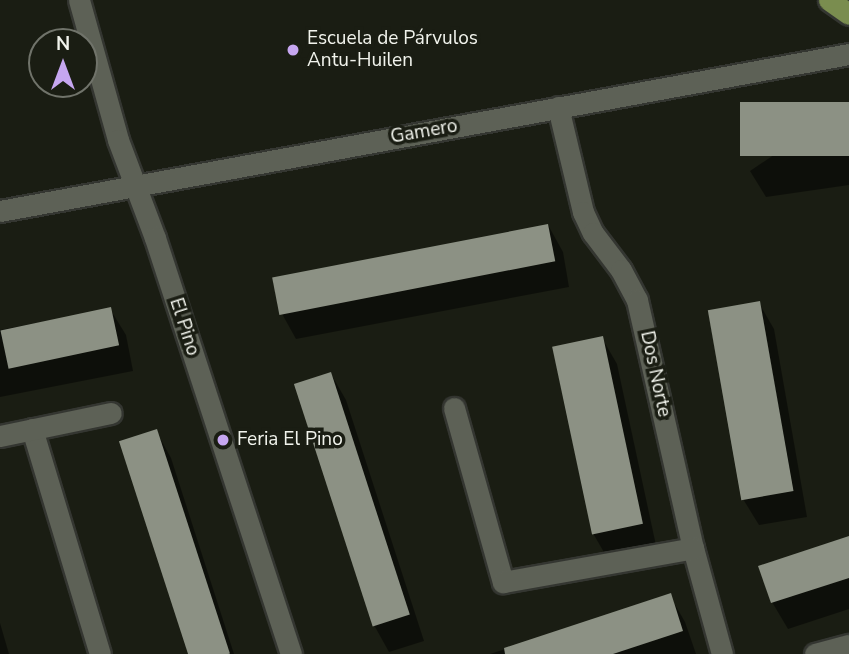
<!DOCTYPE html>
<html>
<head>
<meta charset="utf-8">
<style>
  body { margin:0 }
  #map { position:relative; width:849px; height:654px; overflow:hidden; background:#1a1d13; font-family:"Nunito Sans",sans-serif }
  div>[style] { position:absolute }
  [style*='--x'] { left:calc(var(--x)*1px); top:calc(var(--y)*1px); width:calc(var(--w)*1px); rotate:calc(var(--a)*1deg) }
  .shadow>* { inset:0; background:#0007 }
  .building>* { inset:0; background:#8c9184; transform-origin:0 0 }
  .roads { filter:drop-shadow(2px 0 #343631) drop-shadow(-2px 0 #343631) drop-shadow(0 2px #343631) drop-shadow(0 -2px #343631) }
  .minor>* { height:21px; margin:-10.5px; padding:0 10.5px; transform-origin:10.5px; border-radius:10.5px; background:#5d6156 }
  .major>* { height:21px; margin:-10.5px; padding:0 10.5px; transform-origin:10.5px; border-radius:10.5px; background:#7a8d4f }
  .dots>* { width:19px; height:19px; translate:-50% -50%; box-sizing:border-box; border:4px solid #1a1d13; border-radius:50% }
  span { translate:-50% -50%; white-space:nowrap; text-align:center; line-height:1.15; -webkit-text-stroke:7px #1a1d13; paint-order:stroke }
  .poi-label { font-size:19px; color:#f1f3ec }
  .left { translate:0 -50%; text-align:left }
  .street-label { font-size:19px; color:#f1f3ec }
  .north { position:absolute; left:28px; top:28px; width:70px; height:70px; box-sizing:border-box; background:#1a1d13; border:2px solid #70736a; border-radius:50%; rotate:0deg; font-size:19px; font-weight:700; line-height:28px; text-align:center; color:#f1f3ec }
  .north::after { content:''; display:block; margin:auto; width:24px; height:32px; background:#c6a6f0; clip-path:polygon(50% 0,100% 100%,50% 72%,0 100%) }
</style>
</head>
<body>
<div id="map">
  <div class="shadow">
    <i style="clip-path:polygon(849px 104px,849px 185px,766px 197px,750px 171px)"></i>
    <i style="clip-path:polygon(548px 225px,563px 252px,569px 287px,296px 339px,281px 312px)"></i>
    <i style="clip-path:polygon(759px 303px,774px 329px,807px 517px,759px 525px,743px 499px)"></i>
    <i style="clip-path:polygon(110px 309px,126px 335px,133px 371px,0 397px,0 330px)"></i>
    <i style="clip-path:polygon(602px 338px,617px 364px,657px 550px,609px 561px,594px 535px,554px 348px)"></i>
    <i style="clip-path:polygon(331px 374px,346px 400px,424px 641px,389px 652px,374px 625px)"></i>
    <i style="clip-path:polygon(156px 431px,171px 458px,234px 654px,190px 654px)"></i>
    <i style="clip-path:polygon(849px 538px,849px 609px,788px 629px,772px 602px)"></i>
    <i style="clip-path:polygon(670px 596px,685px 622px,696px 654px,490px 654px)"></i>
    <i style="clip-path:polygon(0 623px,9px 654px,0 654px)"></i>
  </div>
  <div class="building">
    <i style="left:849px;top:102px;width:54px;height:109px;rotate:90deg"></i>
    <i style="left:548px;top:224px;width:38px;height:281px;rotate:79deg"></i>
    <i style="left:760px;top:301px;width:193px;height:53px;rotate:80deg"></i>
    <i style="left:111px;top:307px;width:39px;height:113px;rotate:78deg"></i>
    <i style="left:603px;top:336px;width:192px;height:52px;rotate:78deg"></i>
    <i style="left:331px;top:372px;width:255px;height:39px;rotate:72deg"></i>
    <i style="left:157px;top:429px;width:236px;height:40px;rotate:72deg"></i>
    <i style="clip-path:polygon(849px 536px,849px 578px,771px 603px,758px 566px)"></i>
    <i style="clip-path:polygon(671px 593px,683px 631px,613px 654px,505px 654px,504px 648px)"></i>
  </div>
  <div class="roads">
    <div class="minor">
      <i style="--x:79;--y:0;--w:145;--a:74.4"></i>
      <i style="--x:118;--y:140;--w:105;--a:69.3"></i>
      <i style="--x:155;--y:238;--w:438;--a:71.9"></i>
      <i style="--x:558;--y:107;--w:108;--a:76.6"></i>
      <i style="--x:583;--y:212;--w:23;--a:65"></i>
      <i style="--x:593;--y:233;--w:46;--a:52.9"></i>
      <i style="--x:621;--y:270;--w:34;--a:62"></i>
      <i style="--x:637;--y:300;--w:254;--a:77.3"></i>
      <i style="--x:693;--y:548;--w:110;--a:74.7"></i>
      <i style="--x:0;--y:211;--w:863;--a:-10.48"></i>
      <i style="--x:454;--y:408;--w:181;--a:74.3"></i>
      <i style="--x:503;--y:582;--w:193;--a:-10.1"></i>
      <i style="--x:32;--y:429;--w:235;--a:73.2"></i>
      <i style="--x:0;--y:436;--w:113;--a:-11.7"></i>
      <i style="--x:815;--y:654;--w:35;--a:-15"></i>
    </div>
    <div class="major">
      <i style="--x:829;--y:0;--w:24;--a:35"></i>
    </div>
  </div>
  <div class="dots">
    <i style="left:293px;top:50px;background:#c6a6f0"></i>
    <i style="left:223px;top:440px;background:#c6a6f0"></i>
  </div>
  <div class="poi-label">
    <span class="left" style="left:307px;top:50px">Escuela de Párvulos<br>Antu-Huilen</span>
    <span class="left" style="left:237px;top:440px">Feria El Pino</span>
  </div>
  <div class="street-label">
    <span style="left:424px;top:132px;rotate:-10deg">Gamero</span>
    <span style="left:184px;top:327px;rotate:72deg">El Pino</span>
    <span style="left:655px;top:374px;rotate:78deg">Dos Norte</span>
  </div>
  <div class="north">N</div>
</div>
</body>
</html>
